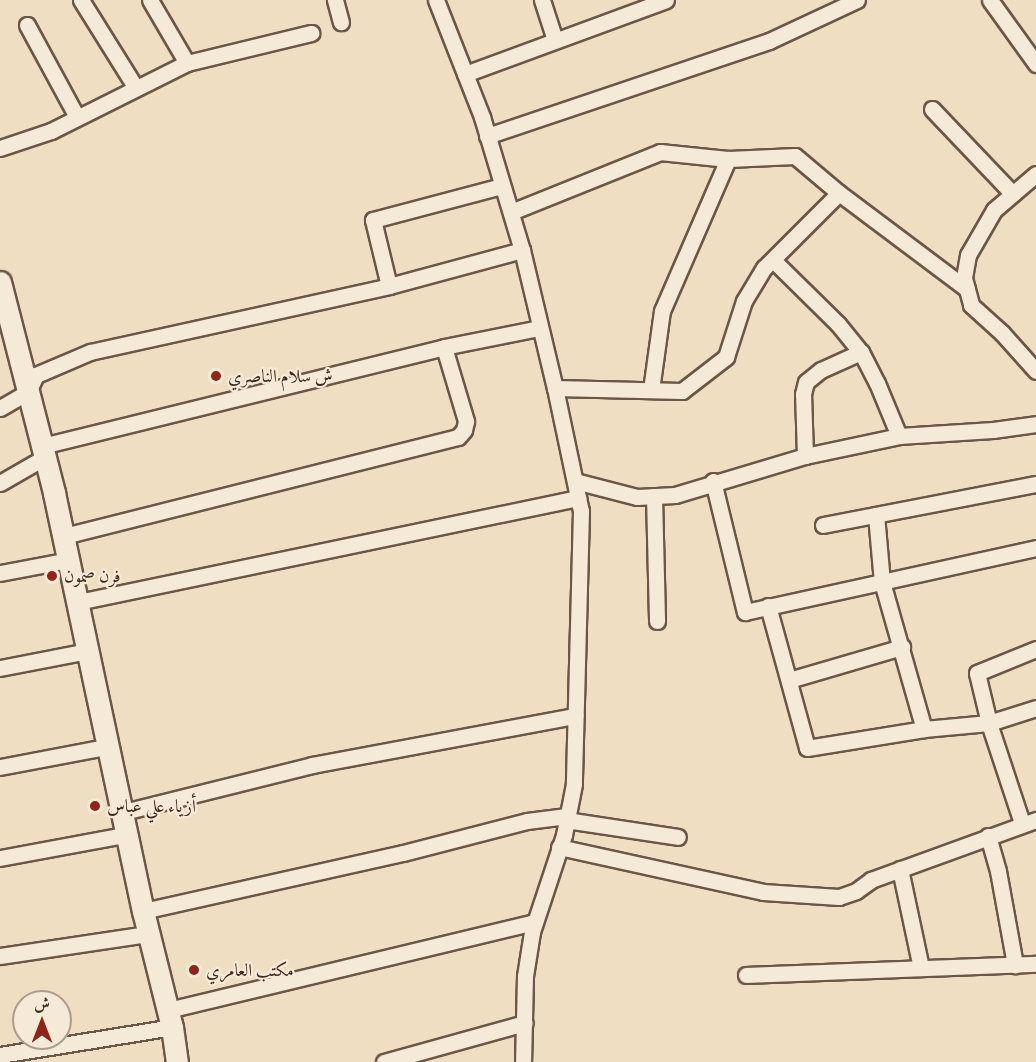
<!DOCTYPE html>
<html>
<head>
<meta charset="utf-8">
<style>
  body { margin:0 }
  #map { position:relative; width:1036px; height:1062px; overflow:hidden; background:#efdec2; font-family:Alegreya,Amiri,serif }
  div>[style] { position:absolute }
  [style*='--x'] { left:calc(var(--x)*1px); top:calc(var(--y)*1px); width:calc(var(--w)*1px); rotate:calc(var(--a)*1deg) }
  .roads { filter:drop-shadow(2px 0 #6b5647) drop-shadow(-2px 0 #6b5647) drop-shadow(0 2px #6b5647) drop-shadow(0 -2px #6b5647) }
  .street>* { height:15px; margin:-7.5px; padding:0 7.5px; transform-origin:7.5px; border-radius:7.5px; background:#f5ead7 }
  .secondary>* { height:21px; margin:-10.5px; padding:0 10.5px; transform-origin:10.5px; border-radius:10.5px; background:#f5ead7 }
  .dots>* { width:16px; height:16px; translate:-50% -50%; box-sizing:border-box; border:3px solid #f5ead7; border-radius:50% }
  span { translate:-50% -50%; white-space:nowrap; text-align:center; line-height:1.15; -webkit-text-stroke:4.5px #f5ead7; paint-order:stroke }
  .poi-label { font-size:18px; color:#3f281e }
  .left { translate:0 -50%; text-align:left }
  .north { position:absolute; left:12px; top:990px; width:60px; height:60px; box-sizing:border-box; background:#f5ead7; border:2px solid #ac9c8d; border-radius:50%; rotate:0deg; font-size:16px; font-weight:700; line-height:24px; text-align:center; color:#3f281e }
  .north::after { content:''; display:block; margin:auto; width:21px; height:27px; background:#8f2418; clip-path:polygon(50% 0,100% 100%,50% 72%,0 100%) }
</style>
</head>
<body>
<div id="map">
  <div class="roads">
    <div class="street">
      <i style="--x:81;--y:0;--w:104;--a:58"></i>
      <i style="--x:150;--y:0;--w:73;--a:59.6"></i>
      <i style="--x:335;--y:0;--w:23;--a:75"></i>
      <i style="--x:436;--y:0;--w:126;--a:68.5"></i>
      <i style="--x:482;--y:117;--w:139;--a:73.3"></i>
      <i style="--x:522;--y:250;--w:142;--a:76.6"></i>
      <i style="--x:555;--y:388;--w:126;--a:78.1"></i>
      <i style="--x:581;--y:511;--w:273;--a:91.5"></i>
      <i style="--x:574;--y:784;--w:52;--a:101.1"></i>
      <i style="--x:564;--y:835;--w:102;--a:108.3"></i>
      <i style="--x:532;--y:932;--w:45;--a:99"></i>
      <i style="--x:525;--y:976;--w:86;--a:91.3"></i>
      <i style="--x:542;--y:0;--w:42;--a:72"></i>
      <i style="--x:990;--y:0;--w:79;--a:54.3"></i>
      <i style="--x:27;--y:25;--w:105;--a:61.5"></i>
      <i style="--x:465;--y:74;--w:214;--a:-20.2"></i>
      <i style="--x:932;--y:109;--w:117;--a:46.4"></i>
      <i style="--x:487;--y:136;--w:298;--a:-18.6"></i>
      <i style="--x:769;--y:41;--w:97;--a:-25"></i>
      <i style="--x:0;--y:148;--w:54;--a:-18.4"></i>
      <i style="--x:51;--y:131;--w:152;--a:-26.6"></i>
      <i style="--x:187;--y:63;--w:128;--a:-13.6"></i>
      <i style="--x:1036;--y:174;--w:55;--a:139.4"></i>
      <i style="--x:994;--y:210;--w:52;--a:120"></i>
      <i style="--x:968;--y:255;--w:23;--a:100"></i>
      <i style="--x:964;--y:278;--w:28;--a:75"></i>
      <i style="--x:971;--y:305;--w:42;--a:42.1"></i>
      <i style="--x:1002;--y:333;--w:51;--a:48.2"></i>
      <i style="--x:511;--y:212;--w:161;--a:-21.9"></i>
      <i style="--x:660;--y:152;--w:68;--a:5.9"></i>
      <i style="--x:773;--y:260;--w:91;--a:44.6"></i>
      <i style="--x:838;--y:324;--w:36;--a:51"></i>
      <i style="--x:861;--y:352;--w:35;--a:63"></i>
      <i style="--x:877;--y:383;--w:57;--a:67.5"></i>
      <i style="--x:389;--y:286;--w:68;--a:-103.6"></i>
      <i style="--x:373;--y:220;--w:133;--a:-14.8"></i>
      <i style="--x:555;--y:388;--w:127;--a:1.4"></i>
      <i style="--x:682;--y:391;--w:56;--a:-37.7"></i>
      <i style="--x:726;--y:357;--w:59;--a:-72.2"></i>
      <i style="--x:744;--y:301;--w:39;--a:-59"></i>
      <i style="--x:764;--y:268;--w:106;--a:-45"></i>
      <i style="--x:651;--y:390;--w:80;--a:-82.1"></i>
      <i style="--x:662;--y:311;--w:166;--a:-66.5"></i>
      <i style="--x:728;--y:159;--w:67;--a:-2.6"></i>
      <i style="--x:795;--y:156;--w:57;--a:40.1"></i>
      <i style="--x:839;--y:193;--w:160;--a:36.9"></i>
      <i style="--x:0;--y:408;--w:32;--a:-30"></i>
      <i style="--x:28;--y:392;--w:19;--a:-65"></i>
      <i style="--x:36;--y:375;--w:59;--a:-23.1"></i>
      <i style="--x:90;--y:352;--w:306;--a:-12.4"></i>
      <i style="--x:389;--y:286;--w:138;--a:-15.1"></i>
      <i style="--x:42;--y:446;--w:414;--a:-13.8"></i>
      <i style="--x:444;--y:347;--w:97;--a:-11.3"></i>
      <i style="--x:805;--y:456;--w:62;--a:-91.8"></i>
      <i style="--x:803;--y:394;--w:12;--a:-76"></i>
      <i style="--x:806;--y:382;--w:19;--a:-39"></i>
      <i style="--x:821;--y:370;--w:44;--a:-24.2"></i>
      <i style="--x:575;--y:481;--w:64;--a:14.5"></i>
      <i style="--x:637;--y:497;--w:38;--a:-3"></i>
      <i style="--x:675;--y:495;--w:136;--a:-16.7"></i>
      <i style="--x:805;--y:456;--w:96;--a:-12"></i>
      <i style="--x:899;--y:436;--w:94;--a:-3.7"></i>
      <i style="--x:993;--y:430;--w:43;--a:-7.9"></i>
      <i style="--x:713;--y:481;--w:135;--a:76.3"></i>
      <i style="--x:745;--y:612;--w:298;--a:-12.4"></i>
      <i style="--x:0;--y:483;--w:52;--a:-30"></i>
      <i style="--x:654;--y:496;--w:125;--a:88.6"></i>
      <i style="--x:876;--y:515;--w:67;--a:84.9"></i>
      <i style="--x:882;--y:582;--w:153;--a:74.1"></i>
      <i style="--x:823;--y:525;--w:217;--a:-10.9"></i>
      <i style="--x:64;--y:536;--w:406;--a:-14.1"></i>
      <i style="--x:458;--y:437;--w:9;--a:-49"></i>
      <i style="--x:464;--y:430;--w:9;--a:-77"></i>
      <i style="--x:466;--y:421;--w:77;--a:-106.6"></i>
      <i style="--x:0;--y:573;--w:70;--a:-10.7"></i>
      <i style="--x:78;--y:602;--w:511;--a:-11.75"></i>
      <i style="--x:768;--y:606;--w:147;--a:74.6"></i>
      <i style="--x:807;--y:748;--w:119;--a:-9.2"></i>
      <i style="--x:924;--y:729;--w:65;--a:-5.3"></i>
      <i style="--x:989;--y:723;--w:49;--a:-17.7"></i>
      <i style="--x:0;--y:668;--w:90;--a:-10.9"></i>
      <i style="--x:789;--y:680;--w:118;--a:-16.3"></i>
      <i style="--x:0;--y:767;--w:112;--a:-10.8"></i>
      <i style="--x:124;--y:812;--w:194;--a:-14"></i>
      <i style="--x:312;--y:765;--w:268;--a:-10.6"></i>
      <i style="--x:566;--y:820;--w:113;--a:8.6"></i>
      <i style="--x:1022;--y:823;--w:105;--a:-108.3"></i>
      <i style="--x:989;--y:723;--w:51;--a:-103.5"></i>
      <i style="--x:977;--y:673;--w:64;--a:-22.1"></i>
      <i style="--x:988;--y:836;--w:36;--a:74"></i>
      <i style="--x:998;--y:871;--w:96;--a:79.7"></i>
      <i style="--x:559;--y:847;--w:209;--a:12.4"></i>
      <i style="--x:763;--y:892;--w:76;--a:3.8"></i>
      <i style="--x:839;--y:897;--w:18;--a:-19"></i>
      <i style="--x:856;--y:891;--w:19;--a:-36"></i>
      <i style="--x:871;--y:880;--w:176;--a:-20"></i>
      <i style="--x:0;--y:858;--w:131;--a:-10.5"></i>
      <i style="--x:900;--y:869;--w:101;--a:78"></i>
      <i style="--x:143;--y:911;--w:266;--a:-12.6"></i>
      <i style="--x:403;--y:853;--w:128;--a:-14.5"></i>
      <i style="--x:527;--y:821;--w:40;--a:-7.1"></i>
      <i style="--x:0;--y:956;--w:150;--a:-8.5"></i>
      <i style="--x:746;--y:975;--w:290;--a:-2.2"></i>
      <i style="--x:168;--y:1010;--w:377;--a:-13.5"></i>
      <i style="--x:0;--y:1055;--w:174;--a:-9.2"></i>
      <i style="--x:384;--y:1062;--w:146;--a:-15.5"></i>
    </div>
    <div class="secondary">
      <i style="--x:0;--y:282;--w:218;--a:75.6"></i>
      <i style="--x:54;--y:493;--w:427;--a:78"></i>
      <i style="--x:143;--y:911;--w:120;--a:76"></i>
      <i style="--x:172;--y:1027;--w:35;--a:82"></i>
    </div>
  </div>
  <div class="dots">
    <i style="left:216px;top:376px;background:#8f2418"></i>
    <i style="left:52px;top:576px;background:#8f2418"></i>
    <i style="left:95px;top:806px;background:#8f2418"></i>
    <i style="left:194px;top:970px;background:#8f2418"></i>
  </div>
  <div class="poi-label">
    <span class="left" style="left:228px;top:376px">ش سلام الناصري</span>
    <span class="left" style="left:64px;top:576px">فرن صمون</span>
    <span class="left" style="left:107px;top:806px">أزياء علي عباس</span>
    <span class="left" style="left:206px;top:970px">مكتب العامري</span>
  </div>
  <div class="north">ش</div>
</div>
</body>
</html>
